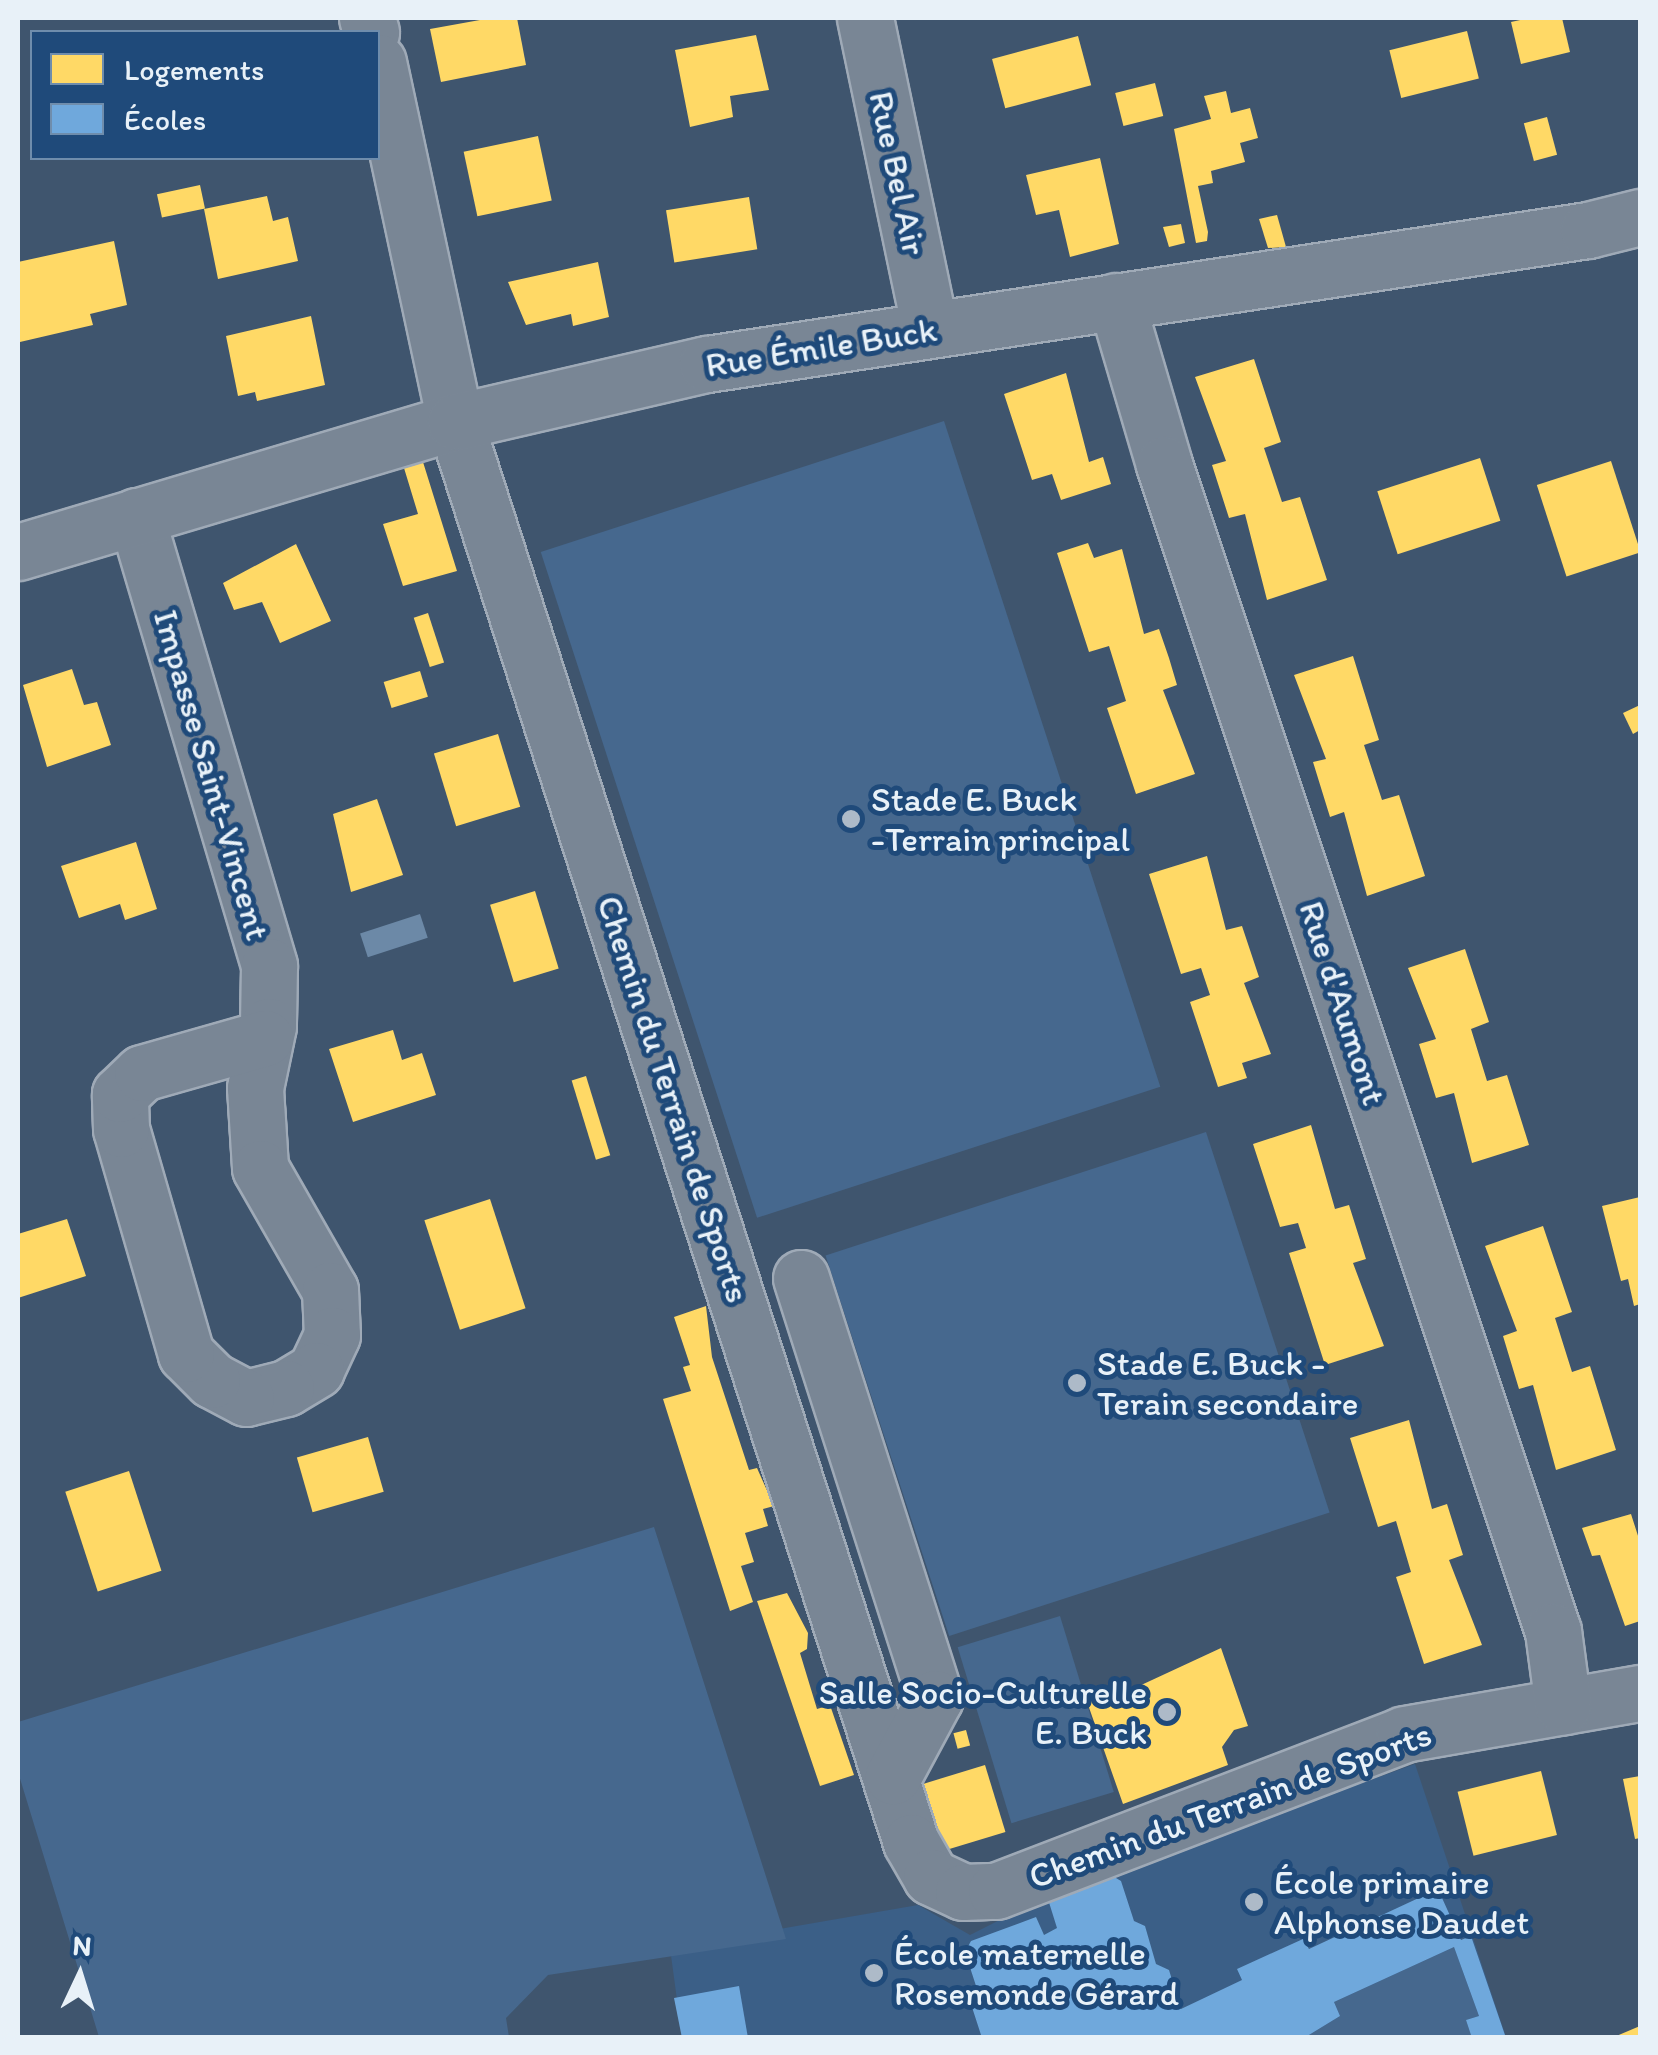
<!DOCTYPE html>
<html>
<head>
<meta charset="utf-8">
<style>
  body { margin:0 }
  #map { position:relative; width:1658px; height:2055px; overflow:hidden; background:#3f556e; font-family:Itim,sans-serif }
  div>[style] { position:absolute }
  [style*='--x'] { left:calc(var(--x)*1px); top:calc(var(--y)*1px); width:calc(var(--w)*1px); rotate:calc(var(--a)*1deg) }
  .built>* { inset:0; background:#3b5f87 }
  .green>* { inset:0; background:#46688e; transform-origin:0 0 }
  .water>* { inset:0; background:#6c89a7; transform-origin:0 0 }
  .homes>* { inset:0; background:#ffd966; transform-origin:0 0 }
  .schools>* { inset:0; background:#6fa8dc }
  .roads { filter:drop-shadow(2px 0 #9faab7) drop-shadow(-2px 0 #9faab7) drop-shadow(0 2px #9faab7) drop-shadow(0 -2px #9faab7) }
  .minor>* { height:55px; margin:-27.5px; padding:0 27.5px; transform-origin:27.5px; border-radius:27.5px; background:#798695 }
  .dots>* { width:28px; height:28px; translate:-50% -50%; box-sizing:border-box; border:5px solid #1f4a7a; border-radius:50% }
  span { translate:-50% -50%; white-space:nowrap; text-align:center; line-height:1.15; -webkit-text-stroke:10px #1f4a7a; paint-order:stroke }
  .street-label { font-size:35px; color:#e8f1f8 }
  .poi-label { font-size:35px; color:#e8f1f8 }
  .left { translate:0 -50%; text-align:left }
  .right { translate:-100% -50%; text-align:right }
  .frame { position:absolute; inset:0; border:20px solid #e8f1f8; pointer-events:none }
  .legend { position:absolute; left:30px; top:30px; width:350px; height:130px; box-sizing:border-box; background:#1f4a7a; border:2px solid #6f8dac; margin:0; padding:12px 18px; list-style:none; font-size:30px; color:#e8f1f8 }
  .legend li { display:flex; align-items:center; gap:20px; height:50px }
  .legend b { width:50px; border:2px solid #6f8dac }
  .north { position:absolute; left:30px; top:1925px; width:100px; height:100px; -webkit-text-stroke:8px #1f4a7a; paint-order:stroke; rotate:4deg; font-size:28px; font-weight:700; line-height:40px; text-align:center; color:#e8f1f8 }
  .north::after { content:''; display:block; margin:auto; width:35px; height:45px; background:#e8f1f8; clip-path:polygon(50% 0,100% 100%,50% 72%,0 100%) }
</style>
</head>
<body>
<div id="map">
  <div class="built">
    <i style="clip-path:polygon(1415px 1764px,1506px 2037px,682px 2037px,670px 1948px,918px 1905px,970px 1935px,1047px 1896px)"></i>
  </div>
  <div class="green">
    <i style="left:944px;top:421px;width:700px;height:424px;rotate:72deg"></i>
    <i style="left:1206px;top:1132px;width:400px;height:400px;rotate:72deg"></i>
    <i style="clip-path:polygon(654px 1527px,786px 1939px,548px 1975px,506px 2018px,509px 2037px,99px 2037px,18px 1772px,18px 1722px)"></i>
    <i style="left:1060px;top:1616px;width:184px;height:107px;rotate:73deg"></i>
    <i style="clip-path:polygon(1454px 1947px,1479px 2016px,1466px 2020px,1472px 2037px,1304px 2038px,1340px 2016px,1334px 2002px)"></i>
  </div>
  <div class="water">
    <i style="left:420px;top:914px;width:25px;height:63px;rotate:72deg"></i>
  </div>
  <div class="homes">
    <i style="clip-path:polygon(491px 18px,517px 18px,526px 65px,441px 82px,430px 29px)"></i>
    <i style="clip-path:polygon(1529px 18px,1562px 18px,1570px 52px,1521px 64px,1511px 22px)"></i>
    <i style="left:1467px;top:31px;width:49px;height:80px;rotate:76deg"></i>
    <i style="clip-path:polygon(756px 35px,769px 90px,730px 96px,733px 117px,690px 127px,675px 50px)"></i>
    <i style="left:1078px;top:36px;width:51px;height:89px;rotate:75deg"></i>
    <i style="left:1155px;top:83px;width:34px;height:41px;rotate:76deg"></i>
    <i style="clip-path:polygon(1226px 91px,1231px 113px,1250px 108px,1258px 138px,1240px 143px,1245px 162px,1211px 171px,1213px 183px,1198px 186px,1208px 232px,1207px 241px,1196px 243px,1174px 129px,1211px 119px,1204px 96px)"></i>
    <i style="left:1547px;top:117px;width:39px;height:24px;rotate:75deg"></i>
    <i style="left:538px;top:136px;width:66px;height:76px;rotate:78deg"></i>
    <i style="clip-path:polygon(1100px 158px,1119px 244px,1070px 257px,1059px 210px,1036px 215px,1026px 175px)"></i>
    <i style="left:200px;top:185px;width:24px;height:44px;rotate:78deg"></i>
    <i style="clip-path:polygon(267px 196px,273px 221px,288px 217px,298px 261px,218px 279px,204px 209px)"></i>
    <i style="left:749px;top:197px;width:53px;height:84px;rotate:81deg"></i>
    <i style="clip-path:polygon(1277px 215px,1286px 247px,1268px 248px,1259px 219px)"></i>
    <i style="clip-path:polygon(1181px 224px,1185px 243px,1169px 247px,1163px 227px)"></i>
    <i style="clip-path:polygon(114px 241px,127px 305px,90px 314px,93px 325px,20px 342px,18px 262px)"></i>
    <i style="clip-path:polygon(598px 262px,609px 317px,573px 326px,571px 314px,526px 325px,508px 282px)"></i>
    <i style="clip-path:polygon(311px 316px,325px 385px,257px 401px,255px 392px,238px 396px,226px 336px)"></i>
    <i style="clip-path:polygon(1254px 359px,1281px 442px,1264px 448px,1282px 502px,1300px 497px,1327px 580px,1267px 600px,1245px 514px,1229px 518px,1212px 465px,1226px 461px,1195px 377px)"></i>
    <i style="clip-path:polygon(1066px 373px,1089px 462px,1103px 457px,1111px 484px,1061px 500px,1052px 474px,1032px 480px,1004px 394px)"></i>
    <i style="left:1480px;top:458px;width:66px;height:108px;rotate:72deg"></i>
    <i style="left:1611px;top:461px;width:96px;height:78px;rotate:72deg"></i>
    <i style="clip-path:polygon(423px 462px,457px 571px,403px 586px,383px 524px,418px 514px,404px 468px)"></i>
    <i style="clip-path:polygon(1088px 543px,1094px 558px,1122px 549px,1144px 634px,1159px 629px,1169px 658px,1177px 685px,1163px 690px,1195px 774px,1136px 794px,1107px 708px,1126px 701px,1109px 646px,1089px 652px,1057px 553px)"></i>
    <i style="clip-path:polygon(296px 544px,331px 621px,280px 643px,262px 602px,234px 610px,223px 583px)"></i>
    <i style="left:428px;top:613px;width:52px;height:15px;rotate:72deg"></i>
    <i style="clip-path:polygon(1353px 656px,1379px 740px,1364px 745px,1382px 800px,1399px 795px,1425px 876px,1367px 896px,1344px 812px,1330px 817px,1313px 762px,1326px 759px,1294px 675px)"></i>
    <i style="clip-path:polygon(72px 669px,84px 705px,97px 702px,111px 745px,47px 767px,23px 685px)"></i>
    <i style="left:420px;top:671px;width:27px;height:38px;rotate:73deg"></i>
    <i style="clip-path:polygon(1640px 705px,1640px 730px,1633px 734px,1623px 713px)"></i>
    <i style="left:498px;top:734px;width:76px;height:67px;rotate:73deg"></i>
    <i style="clip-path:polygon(377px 799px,403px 875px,351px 892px,333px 814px)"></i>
    <i style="clip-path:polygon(136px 842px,157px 909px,125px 920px,120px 904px,79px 918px,61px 866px)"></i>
    <i style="clip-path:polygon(1207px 856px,1226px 930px,1242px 926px,1259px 977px,1244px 983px,1271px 1054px,1242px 1063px,1247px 1078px,1218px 1087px,1190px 1002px,1210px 995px,1201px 968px,1181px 974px,1149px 874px)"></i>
    <i style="left:535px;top:891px;width:81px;height:47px;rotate:73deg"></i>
    <i style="clip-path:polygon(1465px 949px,1489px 1022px,1471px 1029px,1487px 1081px,1507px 1075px,1529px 1145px,1472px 1163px,1454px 1093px,1436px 1098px,1419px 1044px,1436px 1039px,1408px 968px)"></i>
    <i style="clip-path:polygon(393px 1030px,402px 1060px,422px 1053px,436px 1095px,353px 1122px,329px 1049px)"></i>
    <i style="left:586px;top:1076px;width:83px;height:15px;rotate:73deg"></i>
    <i style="clip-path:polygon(1311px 1125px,1335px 1209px,1349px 1205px,1366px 1259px,1353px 1263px,1384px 1346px,1325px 1365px,1289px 1253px,1306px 1248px,1298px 1223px,1280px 1227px,1253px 1144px)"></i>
    <i style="clip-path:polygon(1640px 1197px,1640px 1304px,1634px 1306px,1628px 1279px,1621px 1281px,1602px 1206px)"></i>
    <i style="left:490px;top:1199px;width:115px;height:69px;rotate:72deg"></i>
    <i style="clip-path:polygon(67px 1219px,86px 1276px,18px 1298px,18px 1234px)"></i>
    <i style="clip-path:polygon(1543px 1226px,1572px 1312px,1555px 1318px,1572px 1372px,1590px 1366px,1616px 1450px,1556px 1470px,1533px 1385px,1519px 1389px,1503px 1336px,1517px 1331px,1485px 1246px)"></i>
    <i style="clip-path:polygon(706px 1306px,712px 1357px,749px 1470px,757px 1468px,774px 1506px,763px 1509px,768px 1526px,745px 1533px,754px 1562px,741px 1566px,753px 1602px,730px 1611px,663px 1399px,691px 1391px,683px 1367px,690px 1365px,674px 1317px)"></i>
    <i style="clip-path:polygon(1409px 1420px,1432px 1509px,1447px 1504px,1463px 1555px,1449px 1560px,1482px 1645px,1424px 1664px,1396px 1577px,1411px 1572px,1396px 1521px,1378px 1527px,1350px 1438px)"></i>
    <i style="left:368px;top:1437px;width:57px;height:74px;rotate:74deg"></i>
    <i style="left:129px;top:1471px;width:105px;height:67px;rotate:72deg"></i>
    <i style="clip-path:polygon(1631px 1514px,1640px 1542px,1640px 1621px,1625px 1626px,1600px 1555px,1592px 1556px,1582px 1528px)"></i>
    <i style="clip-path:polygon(787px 1593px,808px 1633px,807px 1649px,800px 1653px,817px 1709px,830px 1705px,854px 1775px,820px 1786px,757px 1601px)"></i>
    <i style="clip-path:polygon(1221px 1648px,1248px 1726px,1234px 1730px,1222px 1747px,1228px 1765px,1123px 1804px,1086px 1699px,1121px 1686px,1124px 1693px)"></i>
    <i style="left:966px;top:1730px;width:16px;height:13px;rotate:75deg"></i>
    <i style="left:985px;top:1765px;width:70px;height:69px;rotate:73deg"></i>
    <i style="left:1541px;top:1771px;width:66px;height:86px;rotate:76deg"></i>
    <i style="clip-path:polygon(1640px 1776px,1640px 1838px,1635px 1839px,1623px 1779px)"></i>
    <i style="clip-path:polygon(1640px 2026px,1640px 2038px,1614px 2038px,1614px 2037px)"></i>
  </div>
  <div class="schools">
    <i style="clip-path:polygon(1111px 1875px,1121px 1881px,1134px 1921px,1145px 1926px,1156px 1964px,1169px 1970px,1181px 2009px,1242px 1980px,1237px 1969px,1303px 1939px,1309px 1949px,1438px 1889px,1461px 1940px,1471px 1936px,1506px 2038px,1472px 2038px,1466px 2020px,1479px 2016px,1454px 1947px,1334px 2002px,1340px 2016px,1304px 2038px,982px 2038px,970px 2001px,977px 1989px,965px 1952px,971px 1941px,1036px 1917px,1044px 1935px,1057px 1928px,1047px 1896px)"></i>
    <i style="clip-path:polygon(739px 1986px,748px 2038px,682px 2038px,674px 1998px)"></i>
  </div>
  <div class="roads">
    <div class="minor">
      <i style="--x:367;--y:18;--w:15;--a:74"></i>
      <i style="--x:865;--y:18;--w:318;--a:78.2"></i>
      <i style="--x:378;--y:62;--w:368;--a:77.9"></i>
      <i style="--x:455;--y:422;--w:1491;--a:72.2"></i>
      <i style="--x:911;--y:1842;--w:40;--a:60.3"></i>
      <i style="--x:931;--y:1877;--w:35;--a:25"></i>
      <i style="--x:963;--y:1892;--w:33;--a:-2"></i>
      <i style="--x:996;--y:1891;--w:437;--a:-21"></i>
      <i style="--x:1404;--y:1734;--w:240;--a:-9.9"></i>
      <i style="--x:1116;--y:301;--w:170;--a:73.6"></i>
      <i style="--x:1164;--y:464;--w:1230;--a:71.57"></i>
      <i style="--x:1553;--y:1631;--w:76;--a:82.4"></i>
      <i style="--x:136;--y:516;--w:469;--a:73.5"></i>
      <i style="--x:269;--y:966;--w:60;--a:91"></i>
      <i style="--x:268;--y:1026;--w:63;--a:101.8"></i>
      <i style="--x:255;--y:1088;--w:80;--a:86.4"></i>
      <i style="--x:260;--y:1168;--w:141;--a:60.2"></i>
      <i style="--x:330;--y:1290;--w:45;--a:87.5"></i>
      <i style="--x:332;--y:1335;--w:38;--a:115"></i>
      <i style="--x:316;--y:1370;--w:35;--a:149"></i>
      <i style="--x:286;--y:1388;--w:41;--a:166"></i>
      <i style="--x:246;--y:1398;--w:38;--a:-152"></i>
      <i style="--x:212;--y:1380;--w:37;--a:-135"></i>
      <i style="--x:186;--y:1354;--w:234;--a:-106.1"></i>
      <i style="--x:121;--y:1129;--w:35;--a:-92"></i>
      <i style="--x:120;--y:1094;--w:30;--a:-44"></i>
      <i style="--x:142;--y:1073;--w:128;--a:-15.9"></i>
      <i style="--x:18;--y:552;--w:456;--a:-16.6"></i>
      <i style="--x:455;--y:422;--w:259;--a:-13"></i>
      <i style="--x:707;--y:364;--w:891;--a:-8.65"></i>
      <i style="--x:1588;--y:230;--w:54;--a:-14"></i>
      <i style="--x:801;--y:1278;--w:441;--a:72.3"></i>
      <i style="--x:935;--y:1698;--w:89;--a:118.3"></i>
    </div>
  </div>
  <div class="dots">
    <i style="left:851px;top:819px;background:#adbac8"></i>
    <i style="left:1077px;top:1383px;background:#adbac8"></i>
    <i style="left:1167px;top:1712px;background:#adbac8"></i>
    <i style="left:1254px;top:1902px;background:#adbac8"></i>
    <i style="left:874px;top:1973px;background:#adbac8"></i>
  </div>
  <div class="street-label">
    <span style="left:898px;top:173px;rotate:78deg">Rue Bel Air</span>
    <span style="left:821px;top:347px;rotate:-9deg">Rue Émile Buck</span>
    <span style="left:212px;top:775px;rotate:74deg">Impasse Saint-Vincent</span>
    <span style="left:1343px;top:1003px;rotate:72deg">Rue d'Aumont</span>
    <span style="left:674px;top:1099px;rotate:72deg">Chemin du Terrain de Sports</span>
    <span style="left:1230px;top:1805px;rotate:-20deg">Chemin du Terrain de Sports</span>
  </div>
  <div class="poi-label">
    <span class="left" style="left:871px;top:819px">Stade E. Buck<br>-Terrain principal</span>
    <span class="left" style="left:1097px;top:1383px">Stade E. Buck -<br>Terain secondaire</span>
    <span class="right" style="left:1147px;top:1712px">Salle Socio-Culturelle<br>E. Buck</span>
    <span class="left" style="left:1274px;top:1902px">École primaire<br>Alphonse Daudet</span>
    <span class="left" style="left:894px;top:1973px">École maternelle<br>Rosemonde Gérard</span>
  </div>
  <div class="frame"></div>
  <ul class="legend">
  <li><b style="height:28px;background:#ffd966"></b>Logements</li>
  <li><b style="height:28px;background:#6fa8dc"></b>Écoles</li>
  </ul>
  <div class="north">N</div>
</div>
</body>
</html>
